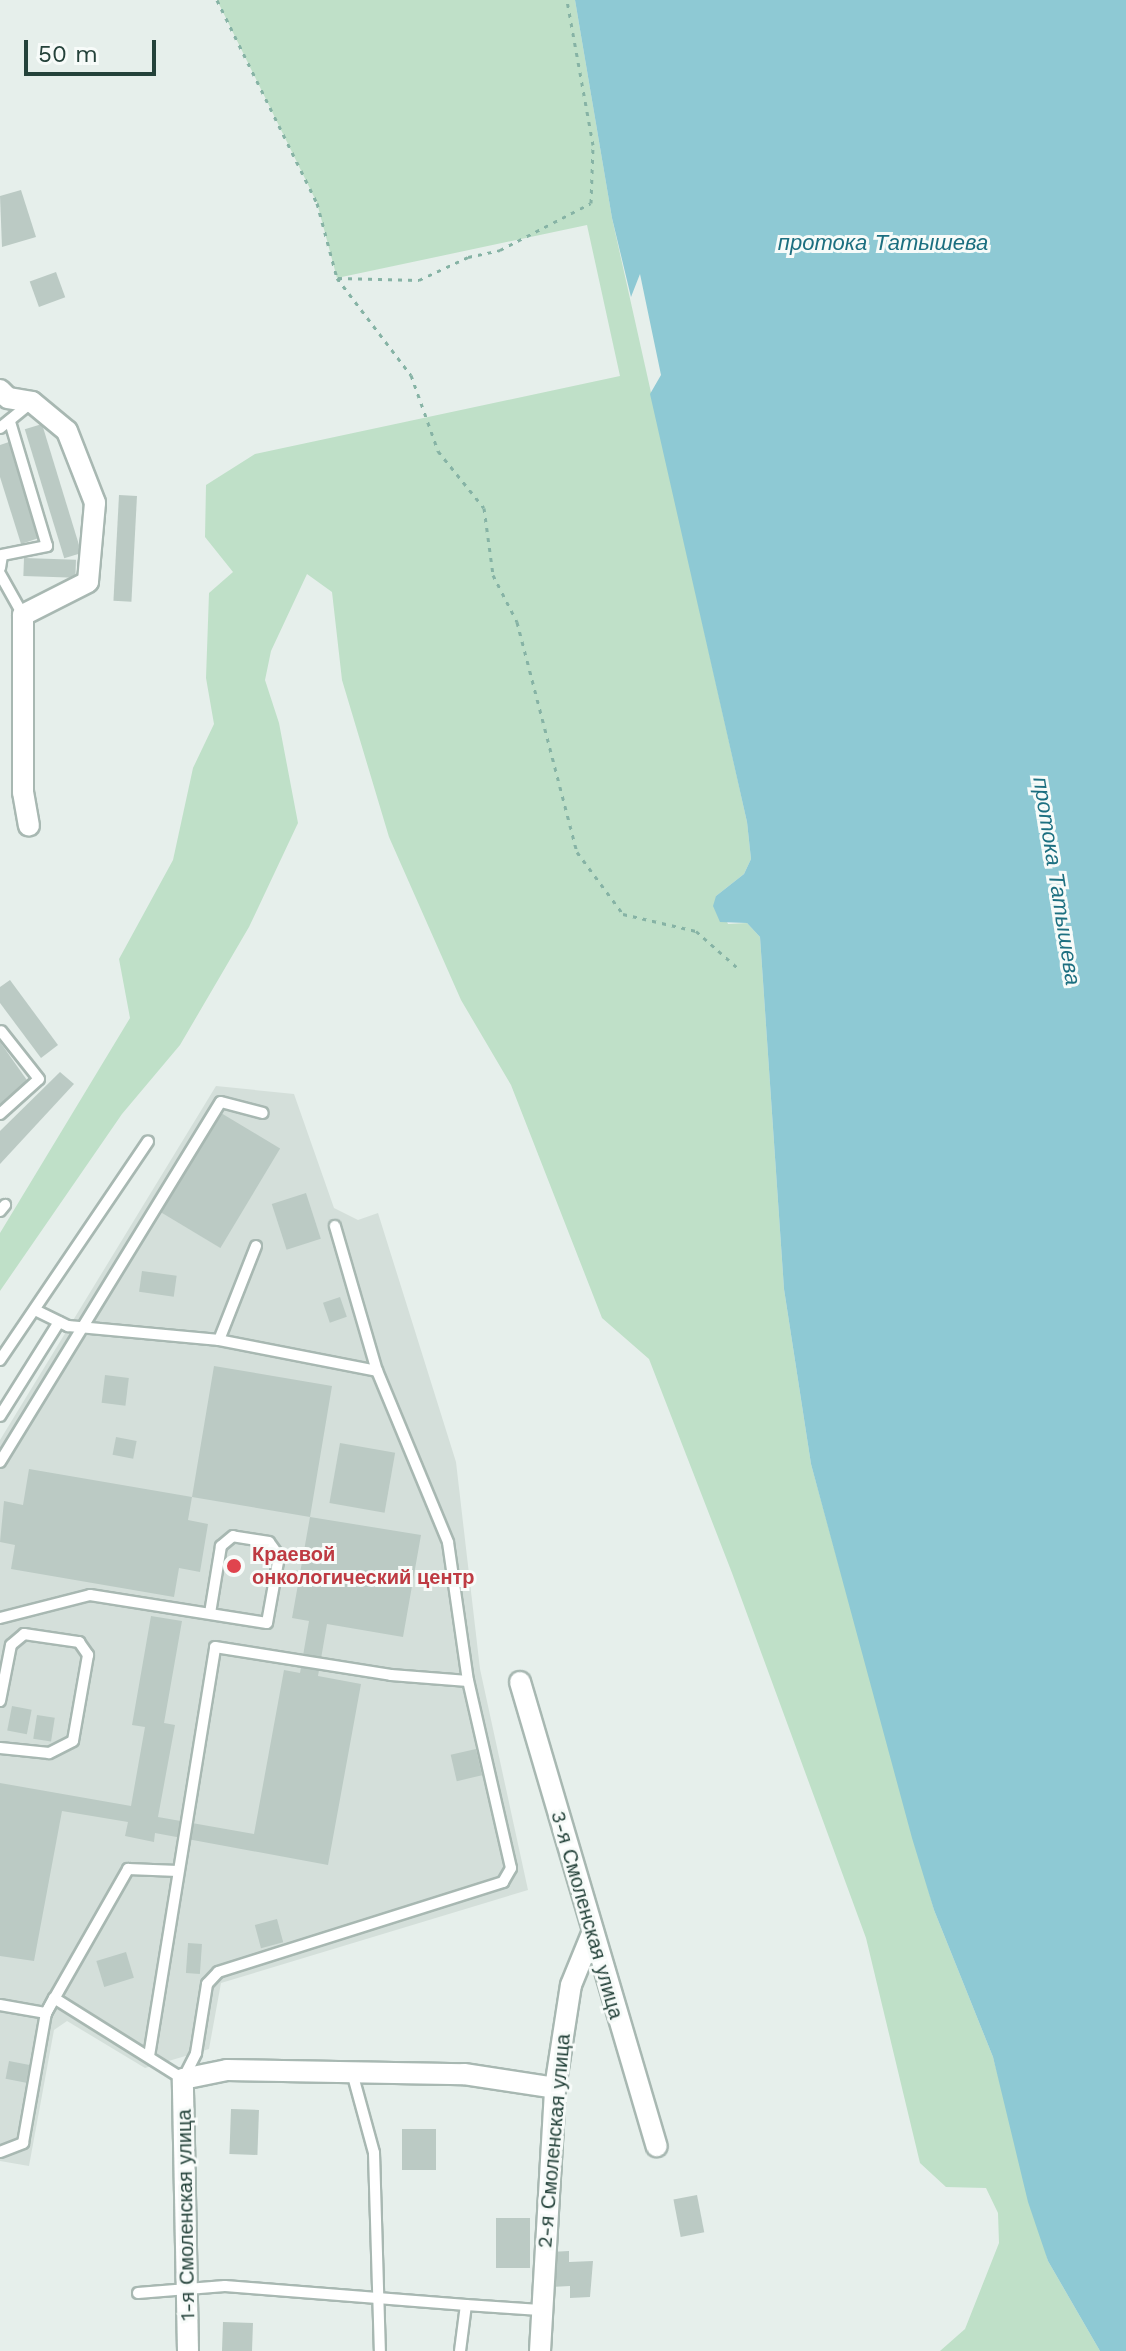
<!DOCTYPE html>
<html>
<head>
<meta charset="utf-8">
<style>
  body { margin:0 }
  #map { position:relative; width:1126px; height:2351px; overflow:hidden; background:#e6efeb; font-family:"Work Sans",sans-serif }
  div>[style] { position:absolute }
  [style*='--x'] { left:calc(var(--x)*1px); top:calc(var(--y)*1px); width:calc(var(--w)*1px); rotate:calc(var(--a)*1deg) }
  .built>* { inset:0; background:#d4dfda }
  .green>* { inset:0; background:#bfe0c8 }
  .water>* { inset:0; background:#8ec9d4 }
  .building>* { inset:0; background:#bbcac4; transform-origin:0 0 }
  .path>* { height:3px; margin-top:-1.5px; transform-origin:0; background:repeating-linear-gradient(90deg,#86b3a5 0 4px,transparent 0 10px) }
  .roads { filter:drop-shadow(2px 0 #a8b8b2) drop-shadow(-2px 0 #a8b8b2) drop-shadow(0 2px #a8b8b2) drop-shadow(0 -2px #a8b8b2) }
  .service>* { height:10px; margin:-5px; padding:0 5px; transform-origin:5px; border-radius:5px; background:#fff }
  .minor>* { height:20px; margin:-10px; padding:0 10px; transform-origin:10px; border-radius:10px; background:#fff }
  .dots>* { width:22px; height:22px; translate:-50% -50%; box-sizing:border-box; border:4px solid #f7fbf9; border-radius:50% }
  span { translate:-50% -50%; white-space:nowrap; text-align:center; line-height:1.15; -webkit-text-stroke:6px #f7fbf9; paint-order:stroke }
  .health-label { font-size:20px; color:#be3a42; font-weight:700 }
  .left { translate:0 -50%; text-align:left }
  .street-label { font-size:20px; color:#24423a }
  .water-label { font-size:22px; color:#1c6f80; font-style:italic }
  .scale { position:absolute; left:24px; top:40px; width:132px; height:36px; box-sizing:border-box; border:4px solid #24423a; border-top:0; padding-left:10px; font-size:24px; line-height:28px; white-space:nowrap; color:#24423a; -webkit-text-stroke:6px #f7fbf9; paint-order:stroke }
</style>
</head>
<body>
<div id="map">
  <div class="built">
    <i style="clip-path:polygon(216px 1086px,294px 1094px,334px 1208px,358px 1220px,378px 1213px,456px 1462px,480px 1669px,528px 1890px,221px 1983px,209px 2049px,145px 2068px,67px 2021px,54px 2030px,29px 2166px,0 2161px,0 1440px)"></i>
  </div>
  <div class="green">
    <i style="clip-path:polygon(217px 0,575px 0,612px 218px,747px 822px,751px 859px,744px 874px,716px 896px,728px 924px,747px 923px,760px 937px,784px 1289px,811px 1464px,934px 1910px,993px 2057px,1048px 2261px,1100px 2351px,940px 2351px,965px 2329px,999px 2243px,998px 2213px,986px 2188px,946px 2187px,920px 2163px,866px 1938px,732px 1573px,649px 1359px,602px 1318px,511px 1085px,461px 1000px,389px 837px,342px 680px,332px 592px,307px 574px,271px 651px,265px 680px,279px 723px,298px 823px,249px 927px,180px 1045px,122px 1114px,0 1291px,0 1233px,130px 1018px,119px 959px,173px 860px,193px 768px,214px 724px,206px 678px,209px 593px,233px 572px,205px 537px,206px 485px,255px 454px,620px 376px,587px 225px,337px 278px,317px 203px)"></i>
  </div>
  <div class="water">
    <i style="clip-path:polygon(575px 0,1126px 0,1126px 2351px,1100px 2351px,1048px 2261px,1028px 2202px,993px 2057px,934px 1910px,912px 1838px,811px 1464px,784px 1289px,760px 937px,747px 923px,720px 922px,713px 906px,716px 896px,744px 874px,751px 859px,747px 822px,650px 394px,661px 375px,640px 274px,631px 297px,612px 218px)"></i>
  </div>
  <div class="building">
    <i style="clip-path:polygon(21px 190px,36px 237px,2px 247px,0 196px)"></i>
    <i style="left:56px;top:272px;width:27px;height:28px;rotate:70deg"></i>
    <i style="left:42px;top:424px;width:135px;height:18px;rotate:73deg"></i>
    <i style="clip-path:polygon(9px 442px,39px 538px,21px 544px,0 477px,0 445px)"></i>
    <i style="left:119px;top:495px;width:18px;height:106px;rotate:3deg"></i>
    <i style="left:24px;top:558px;width:52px;height:18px;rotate:2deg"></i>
    <i style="clip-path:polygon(10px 980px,58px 1045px,41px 1058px,0 1003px,0 987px)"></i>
    <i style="clip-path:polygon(0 1042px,29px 1083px,0 1104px)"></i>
    <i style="clip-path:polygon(60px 1072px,74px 1084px,0 1164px,0 1131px)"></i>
    <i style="left:221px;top:1113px;width:69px;height:116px;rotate:31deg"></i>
    <i style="left:306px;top:1193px;width:48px;height:36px;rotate:72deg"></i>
    <i style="left:142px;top:1271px;width:35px;height:21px;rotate:8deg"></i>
    <i style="left:340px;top:1297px;width:21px;height:18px;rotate:71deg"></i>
    <i style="clip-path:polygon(214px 1366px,332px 1386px,310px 1517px,421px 1535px,403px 1637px,327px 1624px,318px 1676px,361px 1684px,328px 1865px,155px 1833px,154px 1842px,125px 1836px,128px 1822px,62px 1811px,34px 1961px,0 1956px,0 1783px,131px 1806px,145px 1727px,132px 1725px,151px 1616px,182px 1621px,164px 1723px,175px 1725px,158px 1817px,254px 1834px,284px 1670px,300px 1673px,309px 1621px,292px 1618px,310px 1517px,192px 1497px)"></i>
    <i style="left:105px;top:1375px;width:24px;height:28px;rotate:7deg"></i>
    <i style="left:116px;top:1437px;width:21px;height:18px;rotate:11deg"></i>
    <i style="left:340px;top:1443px;width:56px;height:61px;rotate:10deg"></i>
    <i style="clip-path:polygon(29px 1469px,192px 1497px,188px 1520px,208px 1524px,200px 1572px,179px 1568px,174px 1597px,11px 1569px,15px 1545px,0 1542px,4px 1501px,23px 1505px)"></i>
    <i style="left:12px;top:1706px;width:20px;height:25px;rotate:11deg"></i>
    <i style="left:37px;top:1715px;width:18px;height:24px;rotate:9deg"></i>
    <i style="left:476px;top:1749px;width:27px;height:26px;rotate:77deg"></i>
    <i style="left:277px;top:1919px;width:24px;height:23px;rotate:75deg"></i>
    <i style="left:188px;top:1943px;width:14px;height:30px;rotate:4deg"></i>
    <i style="left:126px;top:1952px;width:27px;height:31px;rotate:73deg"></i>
    <i style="left:9px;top:2061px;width:21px;height:18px;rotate:11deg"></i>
    <i style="left:231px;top:2109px;width:28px;height:45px;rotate:2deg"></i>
    <i style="left:402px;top:2129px;width:34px;height:41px"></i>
    <i style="left:697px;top:2195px;width:38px;height:24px;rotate:79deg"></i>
    <i style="left:496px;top:2218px;width:34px;height:50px"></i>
    <i style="clip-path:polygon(569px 2251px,569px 2262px,593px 2261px,590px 2297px,570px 2298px,570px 2286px,551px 2287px,550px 2252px)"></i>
    <i style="left:223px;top:2322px;width:30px;height:29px;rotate:2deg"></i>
  </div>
  <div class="path">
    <i style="--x:217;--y:0;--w:226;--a:63.8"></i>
    <i style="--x:317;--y:203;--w:78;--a:75.1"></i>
    <i style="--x:337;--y:278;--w:122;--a:52.7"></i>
    <i style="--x:411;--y:375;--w:81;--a:70.4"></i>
    <i style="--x:438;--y:451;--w:73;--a:51.1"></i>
    <i style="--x:484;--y:508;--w:68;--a:82.3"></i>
    <i style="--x:493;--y:575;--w:53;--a:62.9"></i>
    <i style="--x:517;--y:622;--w:238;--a:75.4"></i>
    <i style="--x:577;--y:852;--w:77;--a:53.4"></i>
    <i style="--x:623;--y:914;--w:75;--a:13.1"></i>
    <i style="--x:696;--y:931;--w:59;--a:41.6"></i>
    <i style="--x:338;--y:278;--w:81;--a:1.4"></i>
    <i style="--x:419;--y:280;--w:54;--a:-25.1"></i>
    <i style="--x:468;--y:257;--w:33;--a:-12"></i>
    <i style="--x:500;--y:250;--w:102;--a:-27.3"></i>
    <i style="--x:591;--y:203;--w:58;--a:-88"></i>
    <i style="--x:593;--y:145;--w:147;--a:-100.2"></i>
  </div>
  <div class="roads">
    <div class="service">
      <i style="--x:0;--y:428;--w:41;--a:-39.1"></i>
      <i style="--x:0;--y:568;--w:13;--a:-81"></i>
      <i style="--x:2;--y:555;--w:46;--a:-11.3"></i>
      <i style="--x:47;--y:546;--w:129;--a:-106.6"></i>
      <i style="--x:0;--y:574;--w:47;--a:60.7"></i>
      <i style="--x:0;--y:1114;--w:52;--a:-41.9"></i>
      <i style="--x:39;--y:1079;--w:61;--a:-128.4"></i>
      <i style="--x:0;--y:1211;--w:8;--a:-50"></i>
      <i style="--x:35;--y:1310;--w:37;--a:26"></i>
      <i style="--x:68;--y:1326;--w:152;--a:5.3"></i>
      <i style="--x:219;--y:1340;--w:161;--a:11.1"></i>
      <i style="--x:219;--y:1340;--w:101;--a:-68.5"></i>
      <i style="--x:0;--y:1360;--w:264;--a:-55.9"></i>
      <i style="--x:0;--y:1416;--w:111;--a:-57.9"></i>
      <i style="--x:0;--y:1462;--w:422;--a:-58.5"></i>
      <i style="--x:221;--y:1102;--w:43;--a:14.7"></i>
      <i style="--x:0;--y:1618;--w:93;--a:-14.3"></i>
      <i style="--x:90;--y:1595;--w:179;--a:9"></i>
      <i style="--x:267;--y:1623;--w:68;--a:-79.8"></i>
      <i style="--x:279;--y:1556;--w:17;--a:-126"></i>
      <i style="--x:269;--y:1542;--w:36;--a:-171"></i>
      <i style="--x:233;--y:1536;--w:16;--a:140"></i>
      <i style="--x:221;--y:1546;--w:68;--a:99.3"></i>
      <i style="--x:0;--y:1701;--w:57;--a:-78.9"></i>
      <i style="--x:11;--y:1645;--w:17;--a:-40"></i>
      <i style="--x:24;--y:1634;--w:56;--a:8.3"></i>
      <i style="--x:79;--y:1642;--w:16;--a:55"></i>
      <i style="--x:88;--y:1655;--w:87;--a:99.9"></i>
      <i style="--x:73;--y:1741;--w:27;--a:153"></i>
      <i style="--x:49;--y:1753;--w:49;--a:-174.2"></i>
      <i style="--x:0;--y:2005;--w:47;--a:9.9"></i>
      <i style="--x:46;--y:2013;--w:17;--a:-62"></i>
      <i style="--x:54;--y:1998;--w:152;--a:32.1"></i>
      <i style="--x:183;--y:2079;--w:29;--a:-63"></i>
      <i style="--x:196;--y:2053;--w:70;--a:-80.9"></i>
      <i style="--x:207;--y:1984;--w:16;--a:-47"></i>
      <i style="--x:218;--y:1972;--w:299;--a:-17.5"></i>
      <i style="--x:503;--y:1882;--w:16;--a:-60"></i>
      <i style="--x:511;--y:1868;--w:192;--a:-102.9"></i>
      <i style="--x:468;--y:1681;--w:140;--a:-98.2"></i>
      <i style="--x:448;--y:1542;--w:185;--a:-112.5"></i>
      <i style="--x:377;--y:1371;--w:151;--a:-106.2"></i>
      <i style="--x:149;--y:2056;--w:414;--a:-80.8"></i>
      <i style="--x:215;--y:1647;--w:178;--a:9"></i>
      <i style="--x:391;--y:1675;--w:77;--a:4.5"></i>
      <i style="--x:353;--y:2076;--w:80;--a:74.7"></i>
      <i style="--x:374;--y:2153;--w:198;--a:88.3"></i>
      <i style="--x:0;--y:2152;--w:25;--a:-21"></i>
      <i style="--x:23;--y:2143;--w:132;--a:-80"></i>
      <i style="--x:46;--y:2013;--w:166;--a:-60.3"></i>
      <i style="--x:128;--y:1869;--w:50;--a:2.3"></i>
      <i style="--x:138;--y:2293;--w:87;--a:-4.6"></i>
      <i style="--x:225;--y:2286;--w:242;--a:4.5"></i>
      <i style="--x:460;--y:2351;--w:46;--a:-82.6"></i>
      <i style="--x:466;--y:2305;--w:74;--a:3.9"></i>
    </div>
    <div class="minor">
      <i style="--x:0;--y:390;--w:11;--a:45"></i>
      <i style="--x:8;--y:398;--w:24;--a:9"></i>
      <i style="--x:32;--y:402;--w:45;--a:39.6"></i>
      <i style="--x:67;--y:431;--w:77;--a:68.7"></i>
      <i style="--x:95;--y:503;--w:79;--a:95.1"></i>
      <i style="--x:88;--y:582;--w:73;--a:153.1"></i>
      <i style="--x:23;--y:615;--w:177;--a:90"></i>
      <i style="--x:23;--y:792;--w:34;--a:80"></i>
      <i style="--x:520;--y:1682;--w:484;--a:73.6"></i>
      <i style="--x:188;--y:2351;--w:272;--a:-91.1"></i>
      <i style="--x:183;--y:2079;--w:45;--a:-11.6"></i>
      <i style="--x:227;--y:2070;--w:237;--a:1"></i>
      <i style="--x:464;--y:2074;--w:92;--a:8.7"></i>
      <i style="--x:540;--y:2351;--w:263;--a:-86.7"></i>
      <i style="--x:555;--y:2088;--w:104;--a:-81.2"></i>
      <i style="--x:571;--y:1985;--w:53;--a:-67.8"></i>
    </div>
  </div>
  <div class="dots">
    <i style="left:234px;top:1566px;background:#e0444e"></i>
  </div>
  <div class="health-label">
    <span class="left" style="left:252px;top:1566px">Краевой<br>онкологический центр</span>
  </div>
  <div class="street-label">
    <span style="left:587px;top:1915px;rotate:74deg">3-я Смоленская улица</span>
    <span style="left:554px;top:2141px;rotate:-85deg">2-я Смоленская улица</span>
    <span style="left:186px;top:2215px;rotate:-91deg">1-я Смоленская улица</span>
  </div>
  <div class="water-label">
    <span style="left:883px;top:243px">протока Татышева</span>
    <span style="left:1057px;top:881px;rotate:81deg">протока Татышева</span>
  </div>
  <div class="scale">50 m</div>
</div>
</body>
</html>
